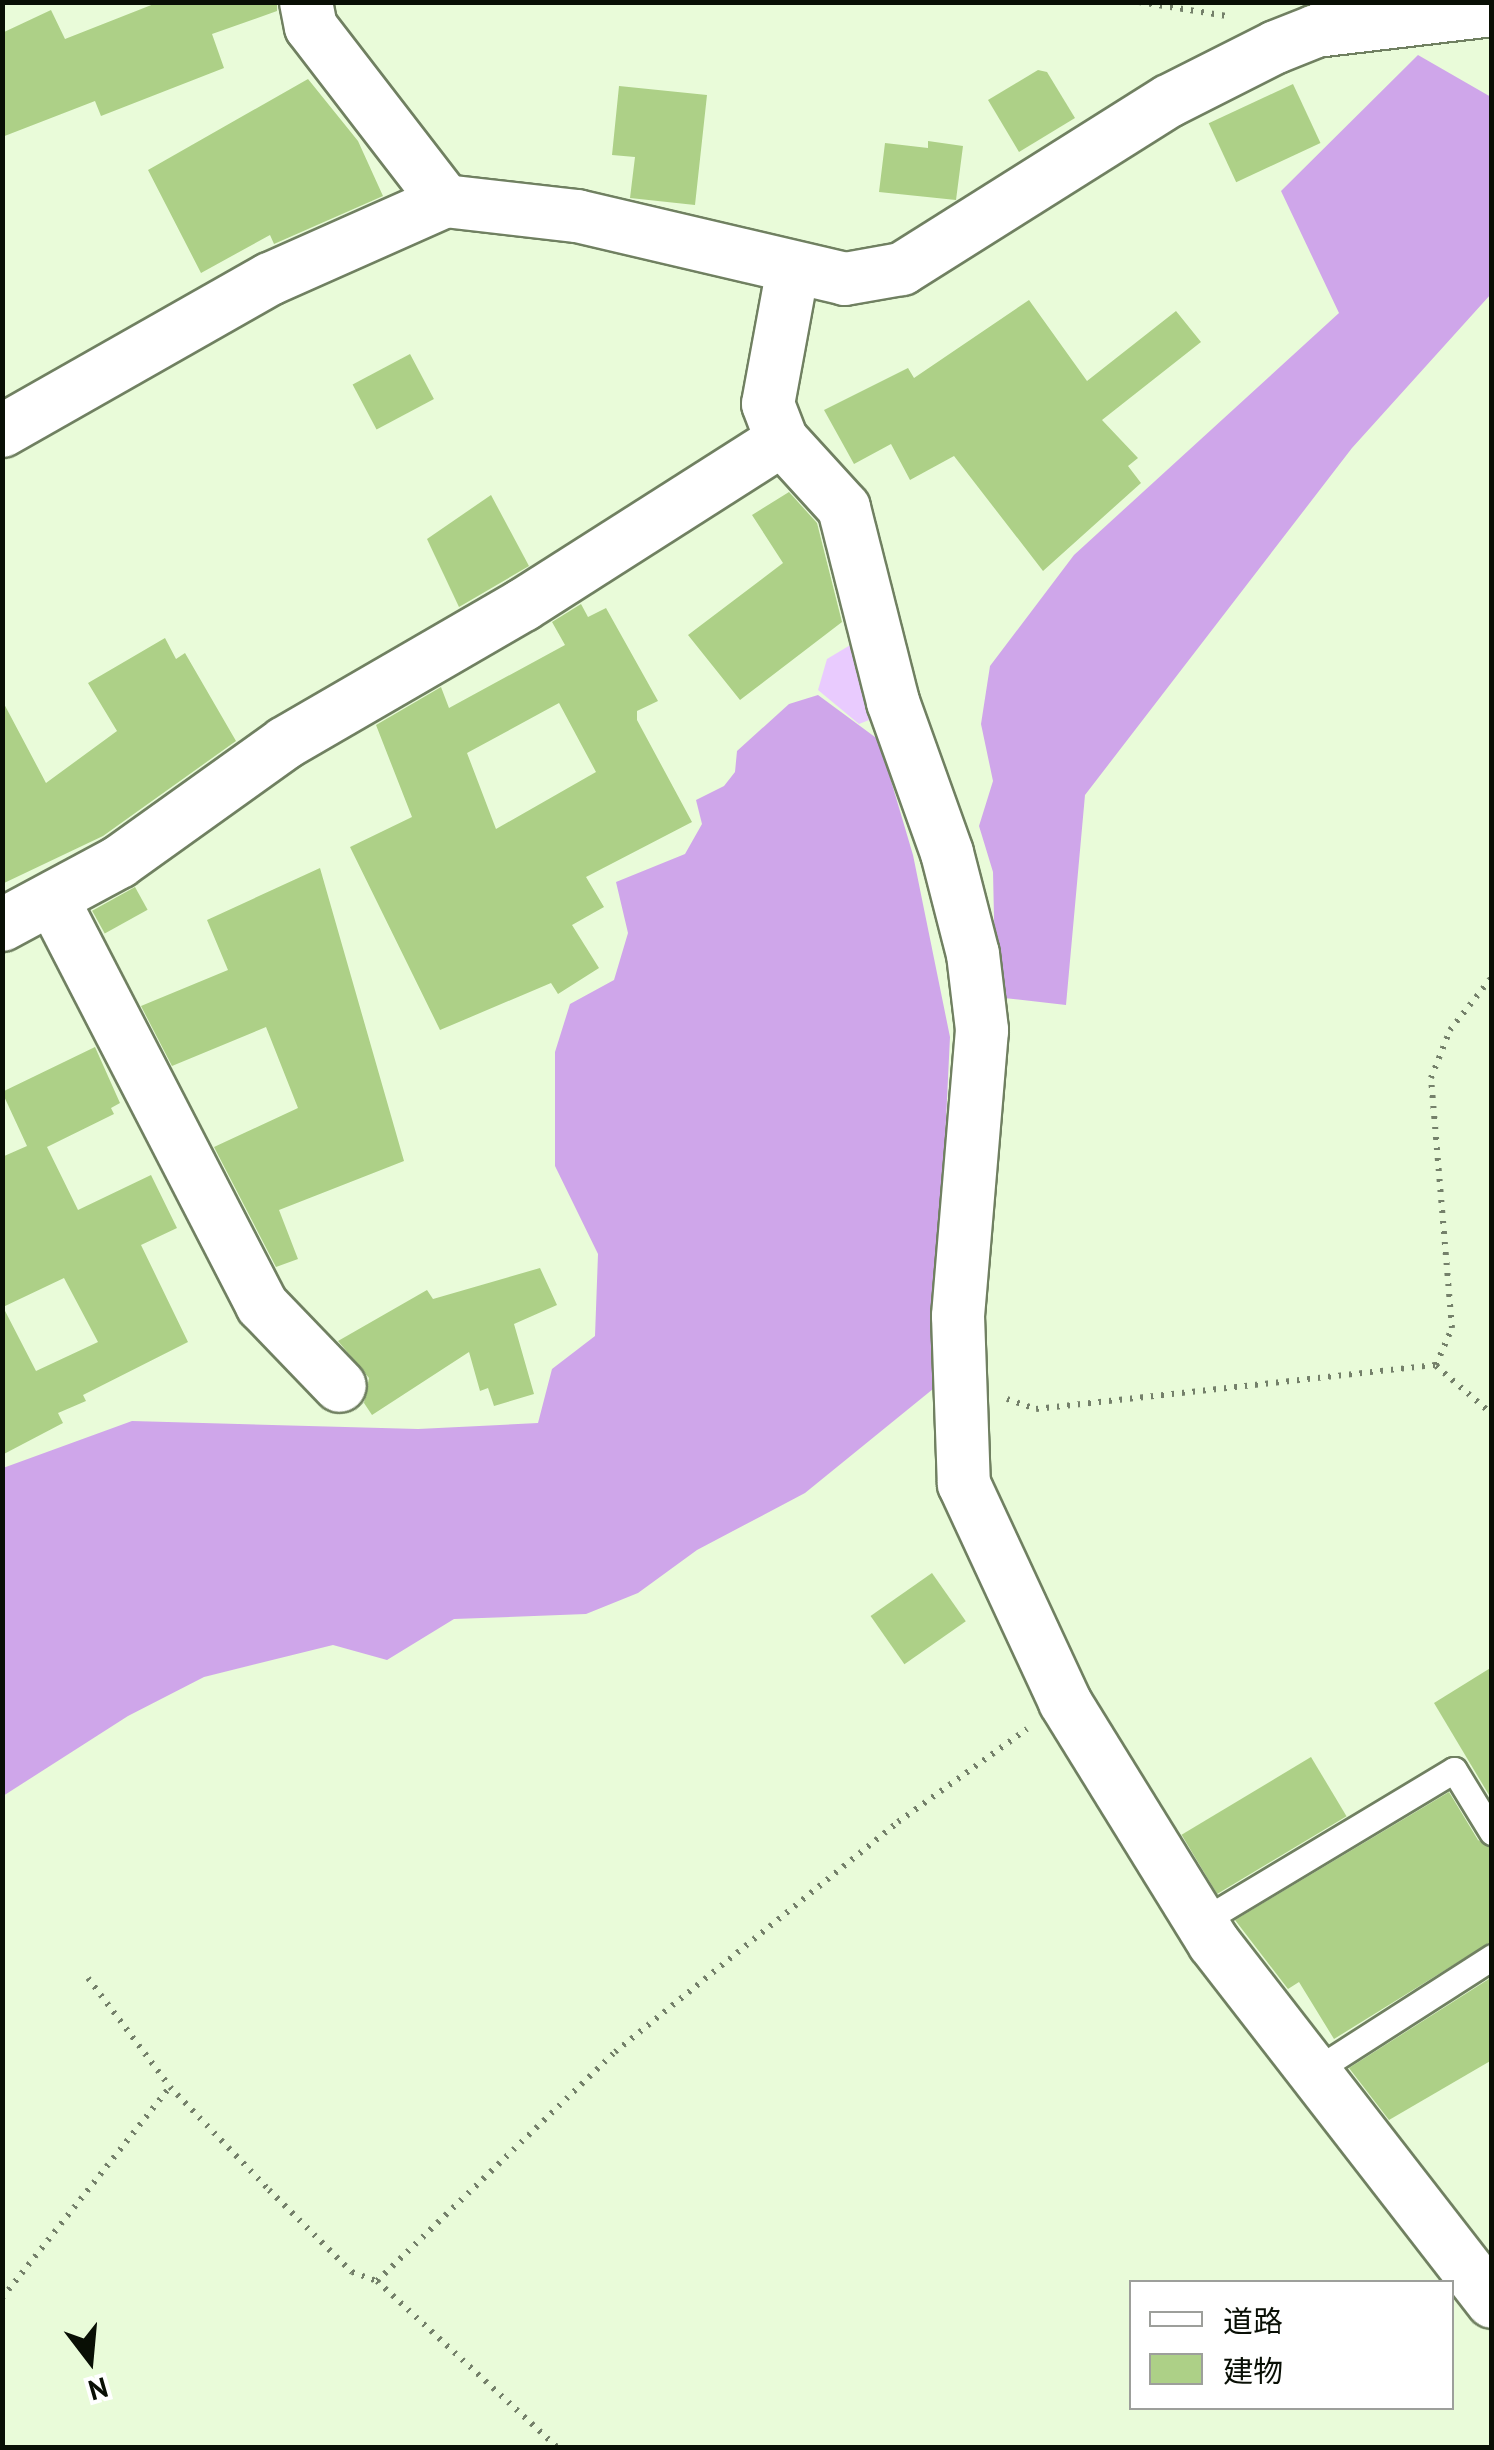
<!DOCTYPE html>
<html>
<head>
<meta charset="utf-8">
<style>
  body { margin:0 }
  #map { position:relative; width:1494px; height:2450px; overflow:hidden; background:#e9fbd9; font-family:"PT Sans","Noto Sans JP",sans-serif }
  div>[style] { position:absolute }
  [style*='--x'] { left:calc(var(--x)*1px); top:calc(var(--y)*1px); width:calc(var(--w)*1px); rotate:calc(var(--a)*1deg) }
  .green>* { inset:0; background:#e9cbfe }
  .forest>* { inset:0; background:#cfa6ea }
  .building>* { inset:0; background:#add087; transform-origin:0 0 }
  .path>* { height:6px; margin-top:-3px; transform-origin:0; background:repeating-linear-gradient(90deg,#74806a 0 2.5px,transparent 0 10.5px) }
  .roads { filter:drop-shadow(2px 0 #708061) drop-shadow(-2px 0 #708061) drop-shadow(0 2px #708061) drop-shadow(0 -2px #708061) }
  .service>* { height:25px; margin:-12.5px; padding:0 12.5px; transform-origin:12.5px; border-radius:12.5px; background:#fff }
  .minor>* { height:52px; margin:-26px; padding:0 26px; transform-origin:26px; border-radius:26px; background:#fff }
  span { translate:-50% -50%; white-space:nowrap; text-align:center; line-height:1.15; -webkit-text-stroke:10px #fff; paint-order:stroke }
  .frame { position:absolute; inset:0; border:5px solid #090f05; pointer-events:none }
  .legend { position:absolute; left:1129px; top:2280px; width:325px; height:130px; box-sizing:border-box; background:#fff; border:2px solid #9d9f9b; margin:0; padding:12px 18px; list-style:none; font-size:30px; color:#090f05 }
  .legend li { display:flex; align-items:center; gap:20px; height:50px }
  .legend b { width:50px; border:2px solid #9d9f9b }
  .north { position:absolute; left:40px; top:2310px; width:100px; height:100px; -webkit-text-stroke:8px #fff; paint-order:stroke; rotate:164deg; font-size:28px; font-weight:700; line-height:40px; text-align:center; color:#090f05 }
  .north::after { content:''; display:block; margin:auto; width:35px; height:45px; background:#090f05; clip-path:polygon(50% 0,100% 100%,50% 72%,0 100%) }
</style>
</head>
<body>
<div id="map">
  <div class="green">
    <i style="clip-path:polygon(857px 641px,879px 716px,859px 724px,818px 690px,827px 659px)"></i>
  </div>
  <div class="forest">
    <i style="clip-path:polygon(1418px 55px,1491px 97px,1491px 294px,1352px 448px,1085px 795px,1066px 1005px,1004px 998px,995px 963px,993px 872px,979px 826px,993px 781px,981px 724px,990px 666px,1074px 555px,1339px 313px,1281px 191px)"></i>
    <i style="clip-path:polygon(818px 695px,879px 740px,913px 855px,950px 1037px,933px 1389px,805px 1493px,697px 1550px,638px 1593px,586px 1614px,454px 1619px,387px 1660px,333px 1645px,204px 1677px,128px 1716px,3px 1796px,3px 1468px,132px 1421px,418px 1429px,538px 1423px,552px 1369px,595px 1336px,598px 1254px,555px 1166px,555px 1052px,570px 1004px,614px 980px,628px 933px,616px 882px,685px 854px,702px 824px,696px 800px,724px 786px,735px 772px,737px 751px,789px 704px)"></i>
  </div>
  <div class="building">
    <i style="clip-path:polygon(159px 2px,277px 2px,277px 11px,212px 34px,224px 68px,101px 116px,95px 101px,2px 137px,2px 33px,51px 10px,65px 39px)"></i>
    <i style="clip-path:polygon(1038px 70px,1047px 72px,1075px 118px,1019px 152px,988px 100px)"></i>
    <i style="clip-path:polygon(308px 79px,358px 141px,383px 196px,274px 244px,270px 235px,201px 273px,148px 170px)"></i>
    <i style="left:1293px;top:84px;width:65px;height:93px;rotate:65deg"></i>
    <i style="clip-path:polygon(619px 86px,707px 95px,695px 205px,630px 198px,635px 157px,612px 155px)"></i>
    <i style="clip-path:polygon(928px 141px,963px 146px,956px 200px,879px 192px,885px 143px,928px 148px)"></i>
    <i style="clip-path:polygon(1029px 300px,1087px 381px,1176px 311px,1201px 342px,1102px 420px,1138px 458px,1128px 466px,1141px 483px,1043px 571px,954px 456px,910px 480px,891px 444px,854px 464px,824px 410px,908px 368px,914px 378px)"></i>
    <i style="left:410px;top:354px;width:51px;height:65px;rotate:62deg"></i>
    <i style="clip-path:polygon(789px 492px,817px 523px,842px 622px,740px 700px,688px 635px,783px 563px,752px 515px)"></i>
    <i style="clip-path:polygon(491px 495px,529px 566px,459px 607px,427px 539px)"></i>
    <i style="clip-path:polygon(evenodd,581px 604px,588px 617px,606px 608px,658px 701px,637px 711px,637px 720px,692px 822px,586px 877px,604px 907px,572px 925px,599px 968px,558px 994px,551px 983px,440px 1030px,350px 847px,412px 817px,376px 725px,441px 687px,449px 708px,565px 645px,552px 622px,581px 604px,559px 703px,596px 772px,496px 829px,467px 753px,559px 703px)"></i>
    <i style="clip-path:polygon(165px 638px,176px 659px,185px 653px,236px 741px,103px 836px,2px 884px,2px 700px,46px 783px,117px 731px,88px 683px)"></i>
    <i style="clip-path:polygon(320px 868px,404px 1161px,279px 1210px,298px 1259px,276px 1267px,214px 1147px,298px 1108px,266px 1027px,172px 1066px,141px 1006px,228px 970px,207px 920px)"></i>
    <i style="left:135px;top:887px;width:26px;height:49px;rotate:61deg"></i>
    <i style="clip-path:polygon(evenodd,95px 1047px,120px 1103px,111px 1108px,114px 1114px,47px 1147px,78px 1210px,151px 1175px,177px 1228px,141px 1245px,188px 1342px,83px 1395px,86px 1401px,58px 1413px,63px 1423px,2px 1455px,2px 1157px,27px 1146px,2px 1092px,95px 1047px,64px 1278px,98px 1342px,36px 1371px,3px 1307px,64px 1278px)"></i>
    <i style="clip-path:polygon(540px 1268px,557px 1305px,514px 1324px,534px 1394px,494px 1406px,488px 1388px,480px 1391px,469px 1352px,372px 1415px,364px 1403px,369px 1378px,338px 1341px,427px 1290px,433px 1299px)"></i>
    <i style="left:932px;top:1573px;width:59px;height:75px;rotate:55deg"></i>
    <i style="clip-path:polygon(1492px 1667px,1492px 1800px,1434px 1703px)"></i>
    <i style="left:1311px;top:1757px;width:69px;height:151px;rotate:59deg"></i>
    <i style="clip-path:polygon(1449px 1792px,1478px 1840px,1492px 1848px,1492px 1941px,1334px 2039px,1299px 1982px,1288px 1989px,1235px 1920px)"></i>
    <i style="clip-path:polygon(1492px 1977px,1492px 2060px,1389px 2120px,1349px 2068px)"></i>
  </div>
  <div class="path">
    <i style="--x:1139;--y:2;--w:89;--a:9"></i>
    <i style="--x:1436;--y:1366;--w:74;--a:40.6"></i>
    <i style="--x:1007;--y:1399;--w:31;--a:19"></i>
    <i style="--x:1036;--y:1409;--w:402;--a:-6.3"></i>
    <i style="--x:1436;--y:1365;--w:40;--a:-66.6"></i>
    <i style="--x:1452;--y:1328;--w:251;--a:-94.8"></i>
    <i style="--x:1431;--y:1078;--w:52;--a:-68.4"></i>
    <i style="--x:1450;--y:1030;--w:68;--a:-51.6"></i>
    <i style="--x:88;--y:1978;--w:136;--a:53"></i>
    <i style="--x:170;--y:2087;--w:143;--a:46.1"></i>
    <i style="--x:269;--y:2190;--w:117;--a:44.7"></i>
    <i style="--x:352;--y:2272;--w:27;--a:20"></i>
    <i style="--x:377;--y:2281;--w:246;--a:42.7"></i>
    <i style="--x:377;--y:2281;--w:330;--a:-43.9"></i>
    <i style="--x:615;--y:2052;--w:365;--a:-39.1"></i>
    <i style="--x:898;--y:1822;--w:159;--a:-35.8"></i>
    <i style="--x:2;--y:2298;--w:270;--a:-51.5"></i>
  </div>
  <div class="roads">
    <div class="service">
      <i style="--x:1201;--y:1922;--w:295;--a:-31"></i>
      <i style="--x:1454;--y:1770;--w:73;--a:58.5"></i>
      <i style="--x:1313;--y:2072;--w:213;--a:-32.7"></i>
    </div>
    <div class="minor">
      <i style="--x:306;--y:2;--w:25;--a:79"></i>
      <i style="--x:311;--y:27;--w:220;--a:52.4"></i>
      <i style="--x:793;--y:268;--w:138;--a:100.4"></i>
      <i style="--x:768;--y:404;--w:39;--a:69"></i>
      <i style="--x:782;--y:440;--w:92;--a:47.6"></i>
      <i style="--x:844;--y:508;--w:200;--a:75.8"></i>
      <i style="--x:893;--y:702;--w:160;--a:70.3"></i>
      <i style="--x:947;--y:853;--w:104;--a:75.6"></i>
      <i style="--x:973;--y:954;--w:77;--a:83.2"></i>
      <i style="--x:982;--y:1030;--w:287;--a:94.8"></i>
      <i style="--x:958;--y:1316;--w:168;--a:88"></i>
      <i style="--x:964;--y:1484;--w:240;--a:65.1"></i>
      <i style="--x:1065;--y:1702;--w:283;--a:58.3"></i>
      <i style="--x:1214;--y:1943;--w:454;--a:52.2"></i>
      <i style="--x:2;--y:431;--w:308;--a:-29.6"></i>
      <i style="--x:270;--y:279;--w:192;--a:-24"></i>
      <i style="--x:445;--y:201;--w:133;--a:6.5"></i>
      <i style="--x:577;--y:216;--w:275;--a:13.2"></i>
      <i style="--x:845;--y:279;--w:58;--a:-10"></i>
      <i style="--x:902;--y:269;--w:315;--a:-32.2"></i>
      <i style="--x:1169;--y:101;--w:120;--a:-26.8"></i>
      <i style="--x:1276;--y:47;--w:43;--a:-21.8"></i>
      <i style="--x:1316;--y:31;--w:177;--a:-6.8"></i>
      <i style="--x:54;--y:902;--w:454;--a:62.7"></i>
      <i style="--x:262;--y:1305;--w:112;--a:46.1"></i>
      <i style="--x:2;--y:925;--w:133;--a:-28.3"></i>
      <i style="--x:119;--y:862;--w:204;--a:-35.6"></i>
      <i style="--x:285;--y:743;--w:275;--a:-30.1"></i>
      <i style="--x:523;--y:605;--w:307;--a:-32.5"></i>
    </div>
  </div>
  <div class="frame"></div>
  <ul class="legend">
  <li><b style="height:12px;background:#fff"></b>道路</li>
  <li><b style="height:28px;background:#add087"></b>建物</li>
  </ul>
  <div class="north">N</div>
</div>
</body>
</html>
